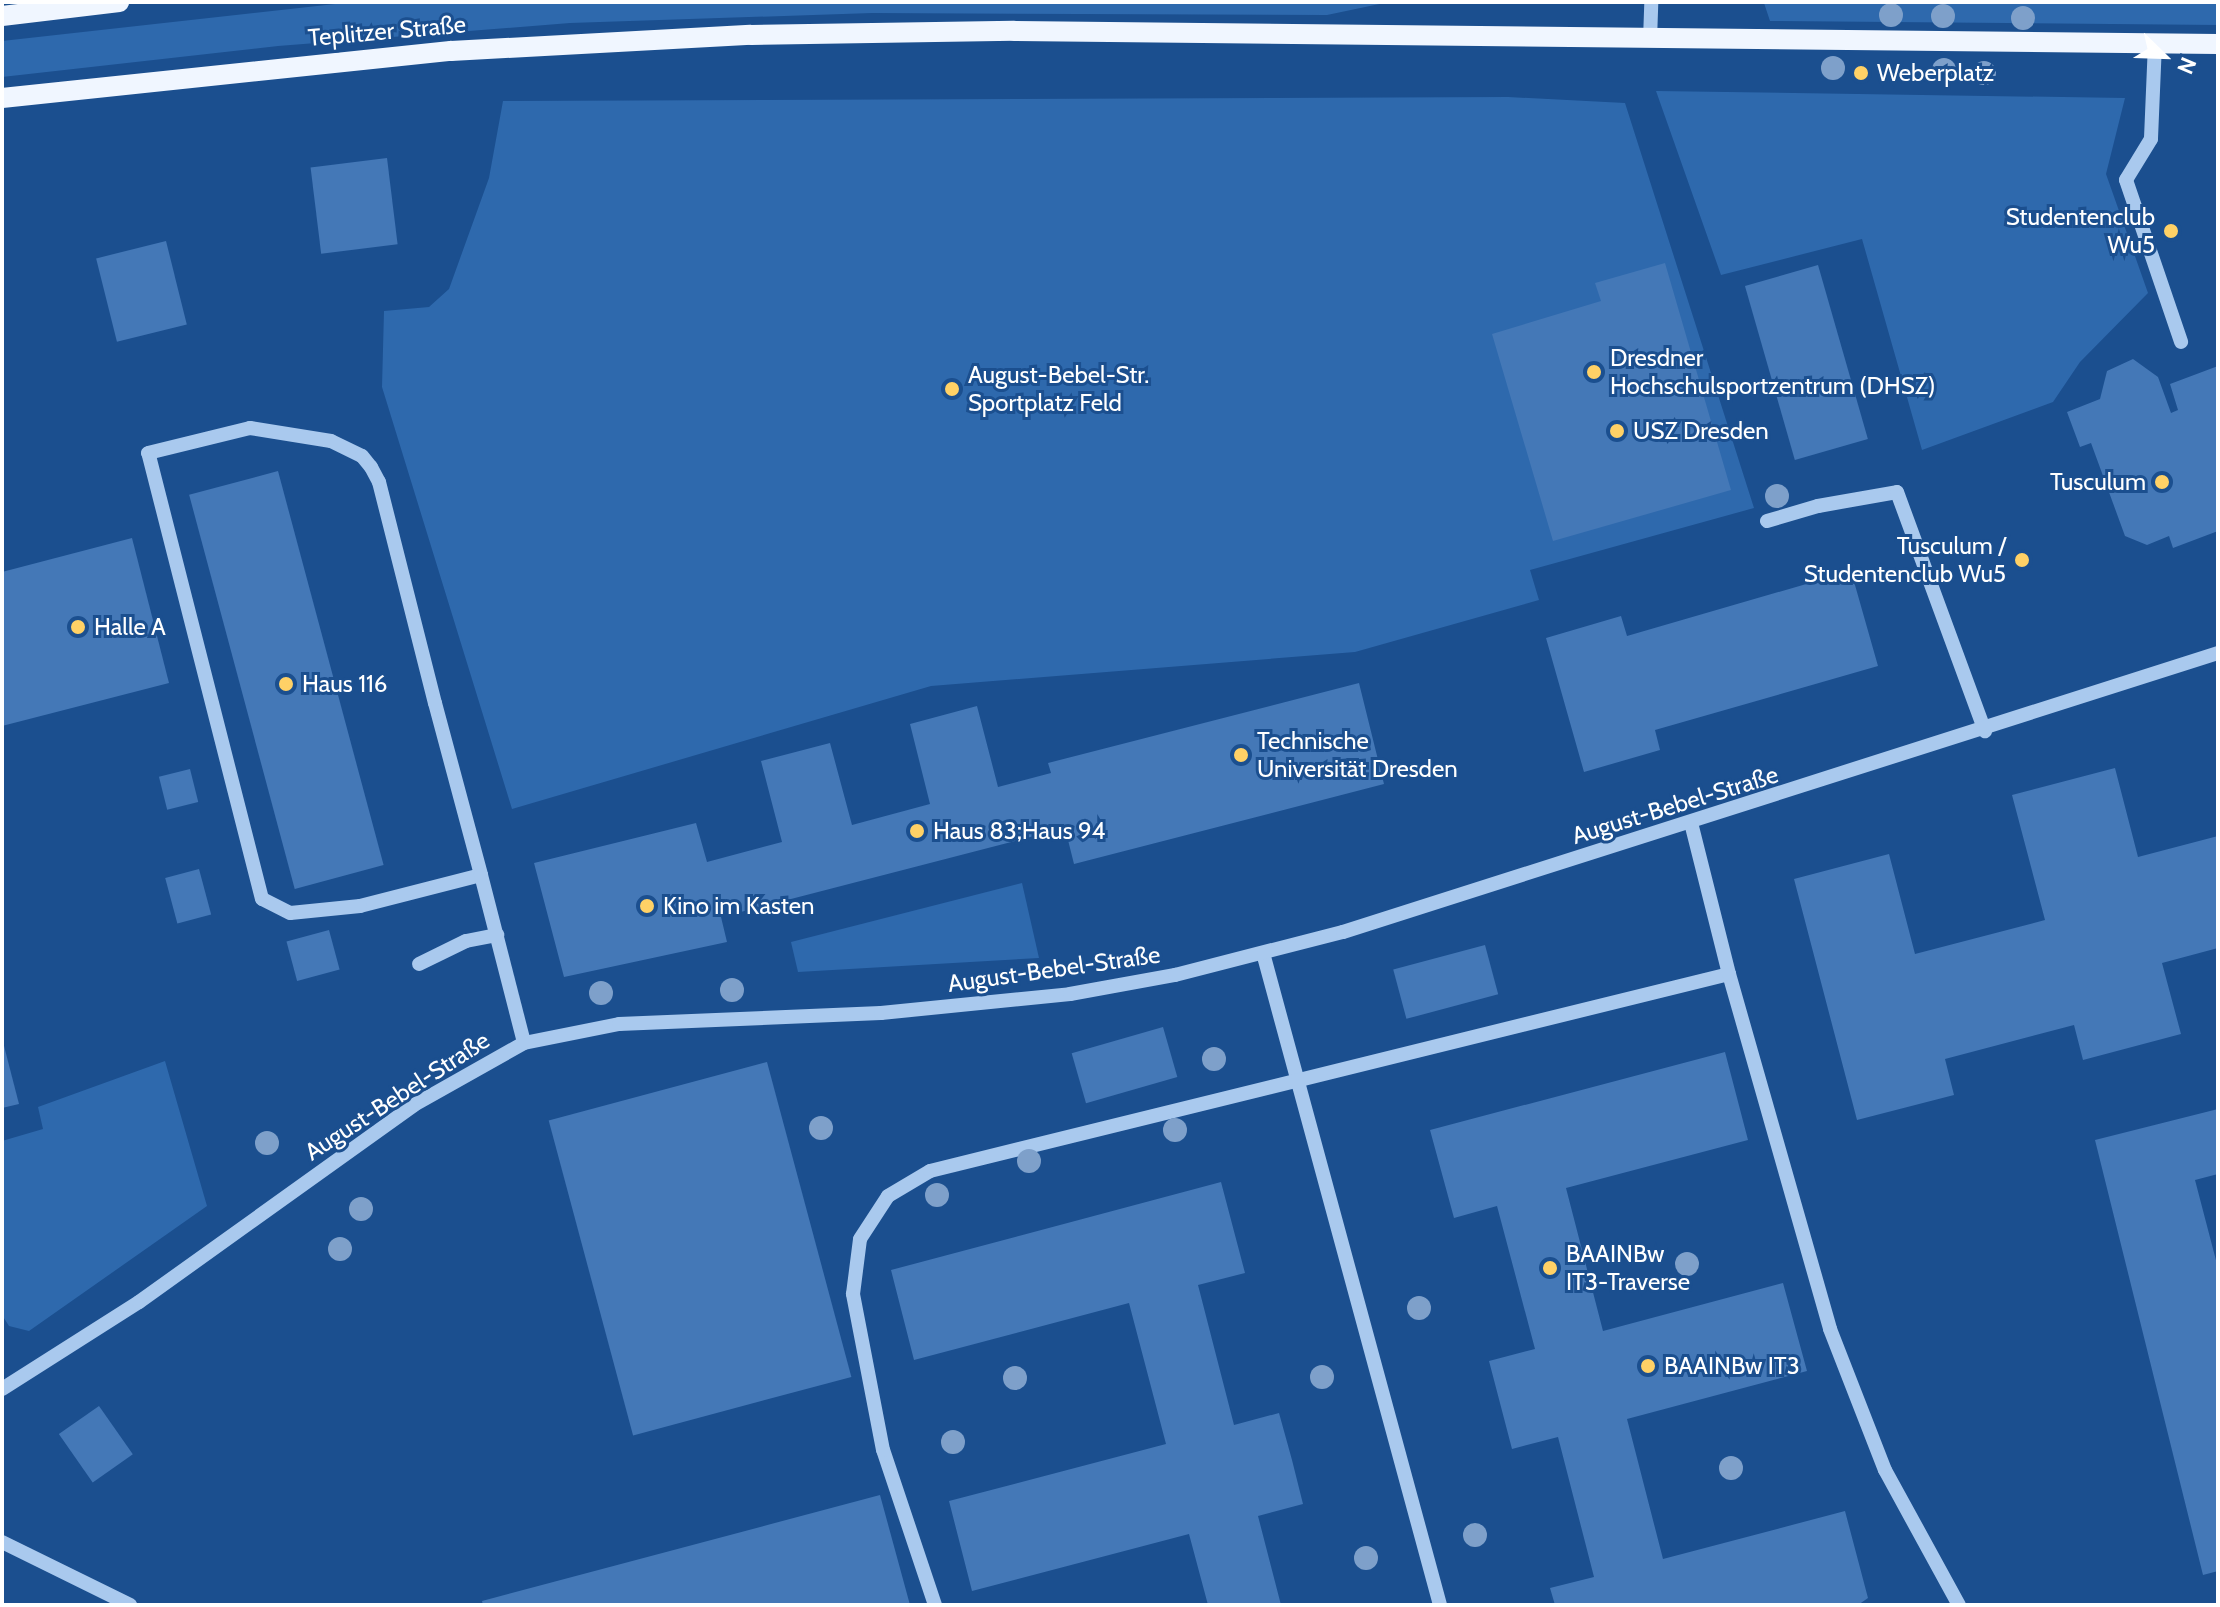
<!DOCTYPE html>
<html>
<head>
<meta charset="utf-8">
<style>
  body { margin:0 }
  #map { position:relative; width:2220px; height:1607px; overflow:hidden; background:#1b4f8f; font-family:Cabin,sans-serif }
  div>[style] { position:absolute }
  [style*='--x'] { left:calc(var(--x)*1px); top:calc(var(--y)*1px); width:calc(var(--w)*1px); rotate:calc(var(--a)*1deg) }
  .green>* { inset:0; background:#2e69ad }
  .building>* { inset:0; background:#4478b7; transform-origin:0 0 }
  .minor>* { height:14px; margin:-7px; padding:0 7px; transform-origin:7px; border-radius:7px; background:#a9c9ee }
  .major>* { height:20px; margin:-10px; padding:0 10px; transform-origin:10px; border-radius:10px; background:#f0f6ff }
  .trees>* { width:24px; height:24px; margin:-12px; border-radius:50%; background:#7ea0ca }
  .dots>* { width:22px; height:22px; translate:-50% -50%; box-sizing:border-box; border:4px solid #1b4f8f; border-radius:50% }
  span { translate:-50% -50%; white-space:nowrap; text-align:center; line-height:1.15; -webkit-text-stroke:6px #1b4f8f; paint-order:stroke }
  .street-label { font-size:24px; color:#fff }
  .poi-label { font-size:24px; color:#fff }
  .left { translate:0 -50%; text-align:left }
  .right { translate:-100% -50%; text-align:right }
  .frame { position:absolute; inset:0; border:4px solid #fff; pointer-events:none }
  .north { position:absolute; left:2124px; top:16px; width:80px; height:80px; -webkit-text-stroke:6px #1b4f8f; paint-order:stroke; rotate:113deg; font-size:22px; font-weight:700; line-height:32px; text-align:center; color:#fff }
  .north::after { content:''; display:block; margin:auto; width:28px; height:36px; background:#fff; clip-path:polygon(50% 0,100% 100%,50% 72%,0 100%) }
</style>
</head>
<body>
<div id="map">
  <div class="green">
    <i style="clip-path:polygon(353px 2px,1389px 2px,1327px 15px,872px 13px,570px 23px,278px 46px,2px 77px,2px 41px)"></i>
    <i style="clip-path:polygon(2218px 2px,2218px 25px,1770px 21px,1764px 3px)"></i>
    <i style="clip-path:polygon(1656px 91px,2125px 98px,2106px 174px,2148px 293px,2080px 362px,2053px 402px,1922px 450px,1862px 239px,1721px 275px)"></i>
    <i style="clip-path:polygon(1508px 97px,1625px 103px,1754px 508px,1530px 570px,1539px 600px,1355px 652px,931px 686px,512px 809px,382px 387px,384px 311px,429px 307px,449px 289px,489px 178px,503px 101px)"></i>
    <i style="clip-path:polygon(1022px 883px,1039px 958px,798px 972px,791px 942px)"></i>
    <i style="clip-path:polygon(165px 1061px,207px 1206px,29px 1331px,9px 1326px,2px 1315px,2px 1141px,43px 1129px,38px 1107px)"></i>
  </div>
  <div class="building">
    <i style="left:387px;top:158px;width:87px;height:77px;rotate:83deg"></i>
    <i style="left:166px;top:241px;width:86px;height:72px;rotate:76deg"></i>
    <i style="clip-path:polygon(1665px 263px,1731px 490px,1553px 541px,1492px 334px,1601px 301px,1595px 283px)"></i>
    <i style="left:1818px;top:265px;width:181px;height:76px;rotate:74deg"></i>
    <i style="clip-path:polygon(2133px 359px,2158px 377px,2171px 413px,2178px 410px,2170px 384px,2218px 366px,2218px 531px,2173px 548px,2169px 536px,2147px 545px,2125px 536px,2091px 443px,2080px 447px,2067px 412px,2100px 399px,2107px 371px)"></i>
    <i style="left:278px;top:471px;width:408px;height:92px;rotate:75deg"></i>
    <i style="clip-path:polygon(132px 538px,169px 683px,2px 726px,2px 572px)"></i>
    <i style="clip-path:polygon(1851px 571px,1878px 666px,1655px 730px,1660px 750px,1584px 772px,1546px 638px,1621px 616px,1627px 636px)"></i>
    <i style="clip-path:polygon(1359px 683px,1384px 784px,1074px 864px,1065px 828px,721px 917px,727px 942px,564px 977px,534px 863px,696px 823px,707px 862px,782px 842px,761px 761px,830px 743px,852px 825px,930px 804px,910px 724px,977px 706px,998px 787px,1051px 773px,1048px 763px)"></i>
    <i style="clip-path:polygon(2115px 768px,2138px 857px,2218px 836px,2218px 948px,2162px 963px,2181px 1034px,2083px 1060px,2074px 1025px,1945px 1059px,1954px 1095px,1857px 1120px,1794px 879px,1889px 854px,1915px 954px,2045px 920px,2012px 795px)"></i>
    <i style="left:190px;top:769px;width:34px;height:32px;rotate:76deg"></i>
    <i style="left:199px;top:869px;width:47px;height:35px;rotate:75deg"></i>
    <i style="left:329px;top:930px;width:41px;height:44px;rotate:75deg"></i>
    <i style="left:1485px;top:945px;width:51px;height:95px;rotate:75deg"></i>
    <i style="left:1163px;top:1027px;width:52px;height:95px;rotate:74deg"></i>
    <i style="clip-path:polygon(3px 1042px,19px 1104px,2px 1108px,2px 1043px)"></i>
    <i style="clip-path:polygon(1725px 1052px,1748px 1140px,1566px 1188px,1603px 1331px,1783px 1283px,1807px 1371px,1627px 1419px,1663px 1559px,1845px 1511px,1868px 1598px,1858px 1605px,1555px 1605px,1550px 1588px,1594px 1577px,1558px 1437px,1512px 1449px,1489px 1361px,1535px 1349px,1497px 1206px,1454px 1218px,1430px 1130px)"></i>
    <i style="left:767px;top:1062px;width:326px;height:226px;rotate:75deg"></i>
    <i style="clip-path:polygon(2218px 1109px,2218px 1174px,2195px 1180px,2218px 1268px,2218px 1571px,2203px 1575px,2095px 1140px)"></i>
    <i style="clip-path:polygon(1221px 1182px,1245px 1273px,1198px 1285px,1234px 1425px,1279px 1413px,1292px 1460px,1303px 1504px,1258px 1516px,1281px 1605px,1208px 1605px,1189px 1534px,972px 1591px,949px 1501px,1166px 1444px,1129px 1303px,914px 1360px,891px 1270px)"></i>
    <i style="left:99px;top:1406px;width:59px;height:49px;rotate:55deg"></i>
    <i style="clip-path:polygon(880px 1495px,910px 1605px,483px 1605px,482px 1601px)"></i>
  </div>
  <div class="minor">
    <i style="--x:1650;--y:40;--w:38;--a:-88"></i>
    <i style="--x:2155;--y:43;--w:96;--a:92.4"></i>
    <i style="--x:2151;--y:139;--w:48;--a:121.4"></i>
    <i style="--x:2126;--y:180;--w:171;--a:71.2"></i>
    <i style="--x:1767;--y:521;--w:53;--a:-16.4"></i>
    <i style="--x:1818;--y:506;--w:80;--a:-10"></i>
    <i style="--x:1897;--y:492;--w:255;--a:69.8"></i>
    <i style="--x:481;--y:875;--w:125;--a:165.6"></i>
    <i style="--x:360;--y:906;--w:70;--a:174.3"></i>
    <i style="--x:290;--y:913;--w:31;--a:-153"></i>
    <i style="--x:262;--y:899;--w:460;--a:-104.3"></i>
    <i style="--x:148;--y:453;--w:105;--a:-13.8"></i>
    <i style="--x:250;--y:428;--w:82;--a:9.1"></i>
    <i style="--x:331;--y:441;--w:34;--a:26"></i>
    <i style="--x:362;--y:456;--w:14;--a:51"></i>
    <i style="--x:371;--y:467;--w:17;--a:62"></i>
    <i style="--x:379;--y:482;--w:228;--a:75.8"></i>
    <i style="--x:435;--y:703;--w:178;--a:75"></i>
    <i style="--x:481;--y:875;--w:173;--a:75.6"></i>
    <i style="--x:1263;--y:953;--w:676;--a:74.81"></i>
    <i style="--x:419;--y:964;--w:52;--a:-26.1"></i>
    <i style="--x:466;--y:941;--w:32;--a:-11"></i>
    <i style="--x:1729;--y:974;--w:369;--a:74.1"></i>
    <i style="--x:1830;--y:1329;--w:151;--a:68.7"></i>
    <i style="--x:1885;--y:1470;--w:154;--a:61.3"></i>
    <i style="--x:2;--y:1389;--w:162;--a:-32.4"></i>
    <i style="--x:139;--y:1302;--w:338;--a:-35.6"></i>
    <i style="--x:414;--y:1105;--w:126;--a:-29.4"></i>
    <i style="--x:524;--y:1043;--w:97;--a:-11.3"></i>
    <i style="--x:619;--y:1024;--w:262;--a:-2.4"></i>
    <i style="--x:881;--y:1013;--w:190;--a:-5.7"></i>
    <i style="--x:1070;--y:994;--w:107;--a:-10.3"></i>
    <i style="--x:1175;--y:975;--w:173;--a:-14.4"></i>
    <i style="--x:1343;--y:932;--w:918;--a:-17.69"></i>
    <i style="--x:2;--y:1542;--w:143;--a:26.2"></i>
    <i style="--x:935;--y:1605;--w:163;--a:-108.5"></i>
    <i style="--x:883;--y:1450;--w:159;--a:-100.9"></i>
    <i style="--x:853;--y:1294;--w:55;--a:-82.7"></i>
    <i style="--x:860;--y:1239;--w:51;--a:-56.9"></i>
    <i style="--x:888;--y:1196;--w:49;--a:-30.8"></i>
    <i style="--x:930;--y:1171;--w:823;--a:-13.85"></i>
    <i style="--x:1729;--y:974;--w:156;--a:-104.1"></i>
  </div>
  <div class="major">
    <i style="--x:2;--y:16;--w:118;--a:-6.8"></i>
    <i style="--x:2;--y:98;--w:451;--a:-6"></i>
    <i style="--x:451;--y:51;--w:300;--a:-3.1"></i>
    <i style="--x:751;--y:35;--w:263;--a:-0.9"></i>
    <i style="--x:1014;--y:31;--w:1204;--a:0.62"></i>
  </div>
  <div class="trees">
    <i style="left:1891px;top:15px"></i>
    <i style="left:1943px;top:16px"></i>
    <i style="left:2023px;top:18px"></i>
    <i style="left:1833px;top:68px"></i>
    <i style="left:1944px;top:70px"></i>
    <i style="left:1984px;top:73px"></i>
    <i style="left:1777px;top:496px"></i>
    <i style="left:732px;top:990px"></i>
    <i style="left:601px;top:993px"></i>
    <i style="left:1214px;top:1059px"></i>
    <i style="left:821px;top:1128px"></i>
    <i style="left:1175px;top:1130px"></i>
    <i style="left:267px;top:1143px"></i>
    <i style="left:1029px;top:1161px"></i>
    <i style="left:937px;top:1195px"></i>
    <i style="left:361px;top:1209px"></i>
    <i style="left:340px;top:1249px"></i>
    <i style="left:1687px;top:1264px"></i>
    <i style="left:1419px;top:1308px"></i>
    <i style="left:1322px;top:1377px"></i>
    <i style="left:1015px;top:1378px"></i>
    <i style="left:953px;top:1442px"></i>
    <i style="left:1731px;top:1468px"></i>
    <i style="left:1475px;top:1535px"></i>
    <i style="left:1366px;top:1558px"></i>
  </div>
  <div class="dots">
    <i style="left:1861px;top:73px;background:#ffd166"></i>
    <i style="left:2171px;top:231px;background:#ffd166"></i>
    <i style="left:1594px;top:372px;background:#ffd166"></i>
    <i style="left:952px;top:389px;background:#ffd166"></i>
    <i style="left:1617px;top:431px;background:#ffd166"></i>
    <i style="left:2162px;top:482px;background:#ffd166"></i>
    <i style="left:2022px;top:560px;background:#ffd166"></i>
    <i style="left:78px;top:627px;background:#ffd166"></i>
    <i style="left:286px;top:684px;background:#ffd166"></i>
    <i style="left:1241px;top:755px;background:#ffd166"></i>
    <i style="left:917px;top:831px;background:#ffd166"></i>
    <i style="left:647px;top:906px;background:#ffd166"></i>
    <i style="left:1550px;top:1268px;background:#ffd166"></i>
    <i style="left:1648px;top:1366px;background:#ffd166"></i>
  </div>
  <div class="street-label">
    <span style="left:387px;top:31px;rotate:-5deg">Teplitzer Straße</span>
    <span style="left:1675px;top:805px;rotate:-17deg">August-Bebel-Straße</span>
    <span style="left:1054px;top:969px;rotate:-8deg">August-Bebel-Straße</span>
    <span style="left:397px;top:1096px;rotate:-33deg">August-Bebel-Straße</span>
  </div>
  <div class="poi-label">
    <span class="left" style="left:1877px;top:73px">Weberplatz</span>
    <span class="right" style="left:2155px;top:231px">Studentenclub<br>Wu5</span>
    <span class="left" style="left:1610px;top:372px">Dresdner<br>Hochschulsportzentrum (DHSZ)</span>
    <span class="left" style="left:968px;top:389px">August-Bebel-Str.<br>Sportplatz Feld</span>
    <span class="left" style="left:1633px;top:431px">USZ Dresden</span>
    <span class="right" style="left:2146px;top:482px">Tusculum</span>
    <span class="right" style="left:2006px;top:560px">Tusculum /<br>Studentenclub Wu5</span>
    <span class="left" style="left:94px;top:627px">Halle A</span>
    <span class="left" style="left:302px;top:684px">Haus 116</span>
    <span class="left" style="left:1257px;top:755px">Technische<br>Universität Dresden</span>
    <span class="left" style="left:933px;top:831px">Haus 83;Haus 94</span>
    <span class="left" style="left:663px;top:906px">Kino im Kasten</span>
    <span class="left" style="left:1566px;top:1268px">BAAINBw<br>IT3-Traverse</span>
    <span class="left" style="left:1664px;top:1366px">BAAINBw IT3</span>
  </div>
  <div class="frame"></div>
  <div class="north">N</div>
</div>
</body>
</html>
